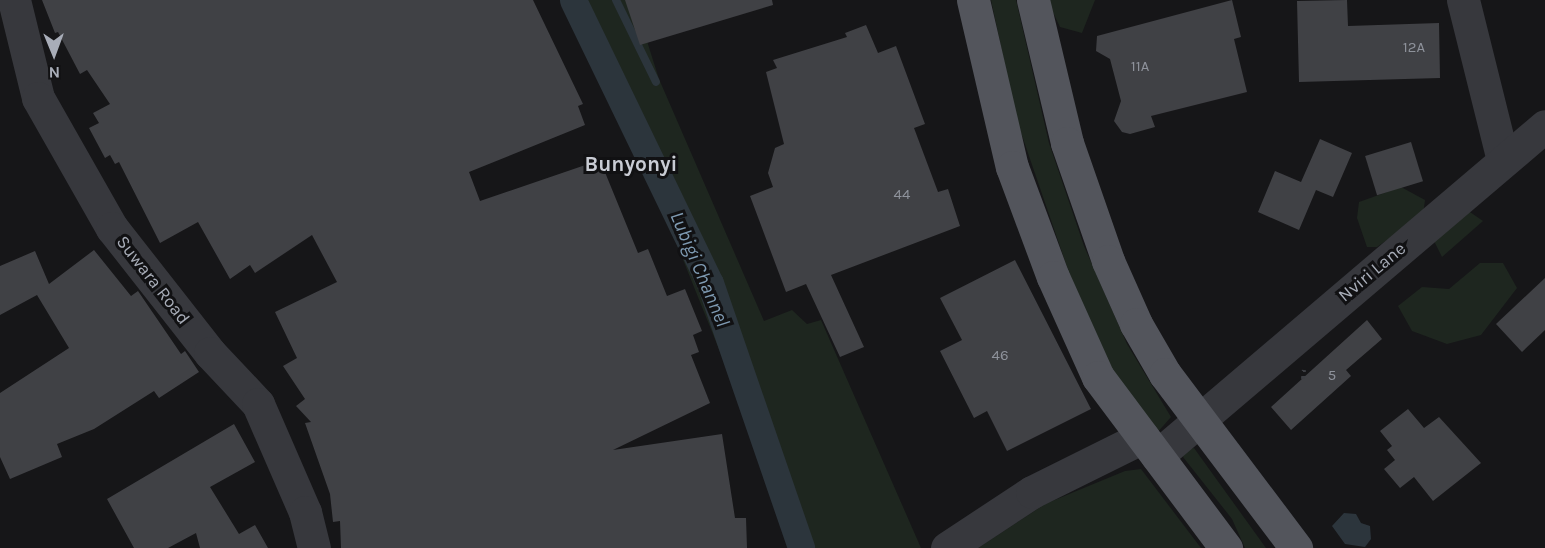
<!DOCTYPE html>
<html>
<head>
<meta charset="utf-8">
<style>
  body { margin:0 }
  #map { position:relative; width:1545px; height:548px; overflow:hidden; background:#161618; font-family:Karla,sans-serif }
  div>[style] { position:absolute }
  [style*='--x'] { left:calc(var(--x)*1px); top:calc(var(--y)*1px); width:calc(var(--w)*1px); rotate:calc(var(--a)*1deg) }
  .green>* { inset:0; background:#1e261f }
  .water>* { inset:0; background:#2c353c }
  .stream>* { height:8px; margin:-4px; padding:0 4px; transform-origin:4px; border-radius:4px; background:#2c353c }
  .canal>* { height:27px; margin:-13.5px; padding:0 13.5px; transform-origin:13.5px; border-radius:13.5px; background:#2c353c }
  .building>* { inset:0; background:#404145; transform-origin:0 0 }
  .path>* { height:4px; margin-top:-2px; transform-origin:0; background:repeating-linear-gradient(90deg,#3d3f44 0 3px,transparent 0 7.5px) }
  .minor>* { height:33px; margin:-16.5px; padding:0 16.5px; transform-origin:16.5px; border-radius:16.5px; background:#37383d }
  .major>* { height:33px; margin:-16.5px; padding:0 16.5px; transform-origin:16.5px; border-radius:16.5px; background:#53555c }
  span { translate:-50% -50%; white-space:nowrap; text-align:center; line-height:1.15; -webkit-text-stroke:6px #111113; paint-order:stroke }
  .number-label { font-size:15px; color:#8e929b }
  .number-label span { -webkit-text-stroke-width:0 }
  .street-label { font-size:18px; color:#a8adb8 }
  .water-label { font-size:20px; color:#7f9bb3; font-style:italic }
  .quarter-label { font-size:21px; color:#c9ccd4; font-weight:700 }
  .north { position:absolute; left:24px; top:24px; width:60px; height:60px; -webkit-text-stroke:4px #111113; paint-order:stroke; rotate:179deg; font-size:16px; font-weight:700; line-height:24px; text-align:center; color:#a8adb8 }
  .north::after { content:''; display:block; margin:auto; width:21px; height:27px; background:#a8adb8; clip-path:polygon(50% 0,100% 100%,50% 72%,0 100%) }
</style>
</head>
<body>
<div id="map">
  <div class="green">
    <i style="clip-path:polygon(571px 0,634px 0,659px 79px,764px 321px,792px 310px,807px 324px,821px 320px,921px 548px,789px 548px,749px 424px,651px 180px)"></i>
    <i style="clip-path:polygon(991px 0,1016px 0,1049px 143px,1084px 246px,1127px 344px,1171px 417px,1156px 434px,1108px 363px,1077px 296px,1017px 121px)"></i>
    <i style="clip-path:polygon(1047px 0,1095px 0,1082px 33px,1060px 27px)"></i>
    <i style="clip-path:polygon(1401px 187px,1425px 200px,1423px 215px,1377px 247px,1367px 247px,1357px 218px,1359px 202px)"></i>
    <i style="clip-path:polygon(1467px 210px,1483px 221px,1442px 257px,1434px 241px)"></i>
    <i style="clip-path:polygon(1480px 263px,1503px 263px,1517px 288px,1481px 335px,1447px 344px,1412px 331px,1398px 306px,1422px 287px,1449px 289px)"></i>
    <i style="clip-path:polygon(1194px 448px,1266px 548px,1245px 548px,1232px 519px,1183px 457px,1185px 450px)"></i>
    <i style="clip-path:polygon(1141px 469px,1201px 548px,978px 548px,1045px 504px,1125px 471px)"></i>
  </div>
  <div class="water">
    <i style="clip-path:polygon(1344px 513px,1356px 514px,1361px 523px,1370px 526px,1371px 539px,1365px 547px,1345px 544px,1332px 526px)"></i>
  </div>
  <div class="stream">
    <i style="--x:616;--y:0;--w:91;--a:64"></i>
  </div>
  <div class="canal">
    <i style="--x:573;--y:0;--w:314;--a:64.2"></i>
    <i style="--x:710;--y:283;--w:280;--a:71"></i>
  </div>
  <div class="building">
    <i style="clip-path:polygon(42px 0,533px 0,583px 104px,578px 106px,585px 125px,469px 172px,480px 201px,600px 160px,638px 253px,648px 249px,667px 296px,685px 289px,702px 331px,693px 335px,699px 352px,691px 355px,710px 403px,613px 450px,722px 434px,735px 518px,746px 518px,747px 548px,341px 548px,340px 521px,333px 522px,330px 494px,305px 423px,311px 422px,296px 406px,305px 399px,283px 366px,297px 358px,275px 312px,337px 282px,312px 235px,255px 273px,250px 265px,230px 279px,198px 222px,160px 243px,119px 162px,115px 164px,110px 155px,105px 158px,89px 128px,99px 123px,93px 113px,110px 104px,87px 70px,80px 74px,58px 32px,55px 33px)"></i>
    <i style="clip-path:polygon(625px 0,772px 0,773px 5px,640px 45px)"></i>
    <i style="clip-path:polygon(1232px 0,1241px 37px,1234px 39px,1247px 92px,1151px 116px,1155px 127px,1130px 134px,1122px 132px,1114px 121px,1121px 101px,1110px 59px,1096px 51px,1097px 36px)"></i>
    <i style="clip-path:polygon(1347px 0,1348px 26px,1439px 23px,1440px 78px,1299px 82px,1297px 1px)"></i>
    <i style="clip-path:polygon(866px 25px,878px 53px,896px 46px,925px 124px,914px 128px,938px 192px,948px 189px,960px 226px,831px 275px,864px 347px,840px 357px,806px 284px,786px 292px,750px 196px,773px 187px,768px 173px,775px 148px,784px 144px,766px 72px,777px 68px,773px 60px,847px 37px,845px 33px)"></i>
    <i style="clip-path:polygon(1320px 139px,1352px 153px,1333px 197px,1316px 190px,1299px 230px,1258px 212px,1275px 171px,1301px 182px)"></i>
    <i style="left:1411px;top:142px;width:41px;height:48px;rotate:73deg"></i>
    <i style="clip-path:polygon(94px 250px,131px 296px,138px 291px,181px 354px,185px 351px,199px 372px,159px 398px,154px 391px,94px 429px,57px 444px,62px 457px,10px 479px,0 457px,0 393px,69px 348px,37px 295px,0 315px,0 266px,35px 251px,49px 284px)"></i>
    <i style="clip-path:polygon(1015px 260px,1091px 409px,1007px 451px,987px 411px,974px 418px,940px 351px,962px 340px,940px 298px)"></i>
    <i style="clip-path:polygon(1545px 278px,1545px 330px,1522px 352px,1496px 324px)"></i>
    <i style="clip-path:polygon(1367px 320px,1382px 339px,1346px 370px,1351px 376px,1291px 430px,1271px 407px)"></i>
    <i style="clip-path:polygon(1408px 409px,1424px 428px,1439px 417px,1481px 463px,1433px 501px,1414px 477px,1400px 488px,1384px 469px,1395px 460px,1387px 450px,1392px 446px,1380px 431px)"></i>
    <i style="clip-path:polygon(234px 424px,255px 462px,210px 487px,239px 534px,255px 525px,268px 548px,200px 548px,196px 533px,168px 548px,134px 548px,107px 499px)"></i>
  </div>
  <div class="path">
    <i style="--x:1303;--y:379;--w:9;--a:-84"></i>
  </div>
  <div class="minor">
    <i style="--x:14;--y:0;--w:101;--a:76.2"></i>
    <i style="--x:38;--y:98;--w:150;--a:60.4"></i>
    <i style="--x:112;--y:228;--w:159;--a:51.9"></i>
    <i style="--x:210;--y:353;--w:70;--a:46.7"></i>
    <i style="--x:258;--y:404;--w:118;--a:66.5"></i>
    <i style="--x:305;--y:512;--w:37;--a:76"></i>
    <i style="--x:1463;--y:0;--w:166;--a:76"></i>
    <i style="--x:1157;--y:456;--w:509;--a:-40.38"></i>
    <i style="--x:947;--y:548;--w:102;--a:-33.4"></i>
    <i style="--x:1032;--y:492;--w:124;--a:-26.4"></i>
  </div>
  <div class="major">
    <i style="--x:973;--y:0;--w:171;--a:76.9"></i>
    <i style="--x:1012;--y:167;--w:117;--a:69.6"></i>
    <i style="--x:1053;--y:277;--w:110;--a:65.8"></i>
    <i style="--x:1098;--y:377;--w:214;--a:53.2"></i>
    <i style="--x:1033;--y:0;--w:147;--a:76.6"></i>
    <i style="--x:1067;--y:143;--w:125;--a:70.8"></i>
    <i style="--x:1108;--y:261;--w:69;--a:66"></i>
    <i style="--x:1136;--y:324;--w:58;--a:59.9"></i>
    <i style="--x:1165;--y:374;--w:218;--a:53"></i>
  </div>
  <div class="number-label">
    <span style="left:1414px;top:48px">12A</span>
    <span style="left:1140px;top:67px">11A</span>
    <span style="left:902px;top:195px">44</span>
    <span style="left:1000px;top:356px">46</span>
    <span style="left:1332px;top:376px">5</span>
  </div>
  <div class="street-label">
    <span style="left:1372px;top:272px;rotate:-40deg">Nviri Lane</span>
    <span style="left:153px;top:280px;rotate:52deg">Suwara Road</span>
  </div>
  <div class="water-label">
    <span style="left:700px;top:269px;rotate:67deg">Lubigi Channel</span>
  </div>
  <div class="quarter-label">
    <span style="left:631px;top:164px">Bunyonyi</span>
  </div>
  <div class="north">N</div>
</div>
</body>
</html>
